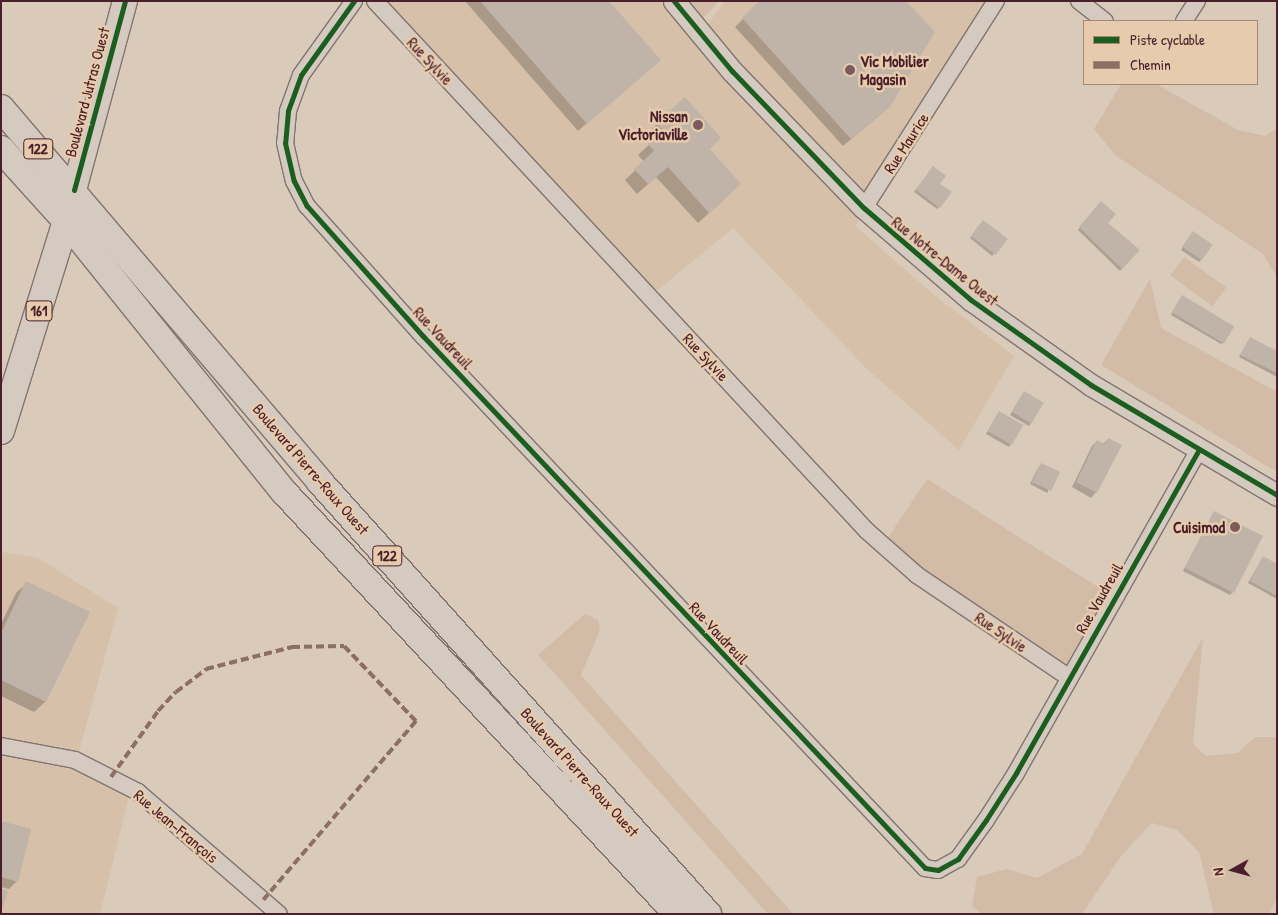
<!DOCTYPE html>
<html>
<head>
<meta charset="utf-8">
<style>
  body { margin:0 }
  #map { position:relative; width:1278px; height:915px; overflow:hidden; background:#d9caba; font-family:"Patrick Hand",sans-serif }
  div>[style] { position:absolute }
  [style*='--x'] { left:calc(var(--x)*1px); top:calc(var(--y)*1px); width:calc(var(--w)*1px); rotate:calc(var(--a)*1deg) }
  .built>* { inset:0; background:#d6c0aa }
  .green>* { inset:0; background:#d2bba7; transform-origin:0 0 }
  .shadow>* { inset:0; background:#0003 }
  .building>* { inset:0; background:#c0b3a8; transform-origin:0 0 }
  .roads { filter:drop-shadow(1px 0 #83746f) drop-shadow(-1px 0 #83746f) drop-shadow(0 1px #83746f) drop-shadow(0 -1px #83746f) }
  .minor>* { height:16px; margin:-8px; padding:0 8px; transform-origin:8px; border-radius:8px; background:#d4cabf }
  .tertiary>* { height:21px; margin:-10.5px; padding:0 10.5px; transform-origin:10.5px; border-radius:10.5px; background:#d4cabf }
  .secondary>* { height:24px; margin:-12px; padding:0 12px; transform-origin:12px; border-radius:12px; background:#d4cabf }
  .primary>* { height:26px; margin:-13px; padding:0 13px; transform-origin:13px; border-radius:13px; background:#d4cabf }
  .quiet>* { height:4px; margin-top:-2px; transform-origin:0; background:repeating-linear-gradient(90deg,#8d6e63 0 8px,transparent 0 12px) }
  .cycleway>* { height:5px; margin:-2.5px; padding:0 2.5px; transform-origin:2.5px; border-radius:2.5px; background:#1b5e20 }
  .dots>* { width:14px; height:14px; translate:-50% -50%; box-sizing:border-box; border:2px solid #e6cbad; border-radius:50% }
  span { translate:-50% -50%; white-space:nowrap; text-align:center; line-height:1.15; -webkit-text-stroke:5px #e6cbad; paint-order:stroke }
  .shield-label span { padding:1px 4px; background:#e6cbad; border:1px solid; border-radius:4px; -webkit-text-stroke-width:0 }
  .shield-label { font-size:15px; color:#4a1f2b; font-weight:700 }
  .street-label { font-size:16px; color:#4a1f2b }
  .poi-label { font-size:16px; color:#4a1f2b; font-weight:700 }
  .left { translate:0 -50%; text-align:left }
  .right { translate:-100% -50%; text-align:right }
  .frame { position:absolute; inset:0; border:2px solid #4a1f2b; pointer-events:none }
  .legend { position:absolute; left:1083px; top:20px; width:175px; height:65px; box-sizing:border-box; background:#e6cbad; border:1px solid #a88679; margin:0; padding:6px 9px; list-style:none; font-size:15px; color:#4a1f2b }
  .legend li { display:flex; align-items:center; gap:10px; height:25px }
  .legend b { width:25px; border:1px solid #a88679 }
  .north { position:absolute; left:1208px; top:845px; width:50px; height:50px; -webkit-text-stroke:4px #e6cbad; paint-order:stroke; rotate:263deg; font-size:14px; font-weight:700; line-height:20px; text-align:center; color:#4a1f2b }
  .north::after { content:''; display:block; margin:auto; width:18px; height:22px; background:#4a1f2b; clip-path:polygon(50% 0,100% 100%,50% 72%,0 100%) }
</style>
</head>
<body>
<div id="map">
  <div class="built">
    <i style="clip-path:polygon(375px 1px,685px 1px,706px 27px,725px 1px,992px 1px,855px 226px,933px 294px,1014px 356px,959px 450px,867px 369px,733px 228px,654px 293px)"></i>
    <i style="clip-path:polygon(1px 552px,38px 558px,118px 608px,75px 767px,129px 796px,100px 914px,1px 914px)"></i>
  </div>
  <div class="green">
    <i style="clip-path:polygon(686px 1px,719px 1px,701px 20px)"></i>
    <i style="clip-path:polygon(1121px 84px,1156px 84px,1238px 130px,1265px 136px,1277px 128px,1277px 277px,1263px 254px,1115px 155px,1094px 129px)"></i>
    <i style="left:1184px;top:257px;width:52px;height:23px;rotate:36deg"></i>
    <i style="clip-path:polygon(1150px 279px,1161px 328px,1277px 392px,1277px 472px,1101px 365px)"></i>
    <i style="clip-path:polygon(927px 479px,1114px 597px,1068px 677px,883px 545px)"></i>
    <i style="clip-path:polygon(585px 614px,598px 620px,600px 630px,581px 675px,793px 914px,768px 914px,538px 655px)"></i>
    <i style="clip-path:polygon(1203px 637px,1193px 744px,1206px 756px,1238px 753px,1255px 737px,1277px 737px,1277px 898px,1269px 914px,1214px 914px,1199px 852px,1177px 830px,1152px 823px,1121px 856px,1082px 914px,982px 914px,972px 906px,977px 877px,1007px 869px,1037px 878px,1082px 854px)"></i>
  </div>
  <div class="shadow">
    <i style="clip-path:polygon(465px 1px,608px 1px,652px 67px,578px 131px)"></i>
    <i style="clip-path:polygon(761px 1px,880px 115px,843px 146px,735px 27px)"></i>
    <i style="clip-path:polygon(657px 124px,709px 149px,729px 195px,698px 223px,656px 177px,637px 194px,625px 180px,644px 162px,638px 155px,653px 141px,647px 134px)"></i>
    <i style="clip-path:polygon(931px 170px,939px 207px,937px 209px,914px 192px)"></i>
    <i style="clip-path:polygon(1101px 203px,1107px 223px,1138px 250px,1120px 271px,1078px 230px)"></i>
    <i style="clip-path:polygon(981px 223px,1006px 239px,992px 256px,970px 238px)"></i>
    <i style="clip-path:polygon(1191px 235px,1201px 260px,1199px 262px,1181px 250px)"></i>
    <i style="clip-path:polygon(1180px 299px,1224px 342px,1221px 344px,1171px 315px)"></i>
    <i style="clip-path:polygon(1250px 338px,1277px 352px,1277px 377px,1239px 357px)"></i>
    <i style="clip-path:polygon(1022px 395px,1043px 403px,1029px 426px,1010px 415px)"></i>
    <i style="clip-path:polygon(997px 415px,1022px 426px,1009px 447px,986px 434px)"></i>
    <i style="clip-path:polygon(1108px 439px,1096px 492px,1091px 498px,1072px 487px,1092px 446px,1097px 441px,1103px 444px)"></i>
    <i style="clip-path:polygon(1039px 466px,1058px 473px,1047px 493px,1030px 484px)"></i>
    <i style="clip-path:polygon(1214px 512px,1232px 593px,1230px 595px,1183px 571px)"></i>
    <i style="clip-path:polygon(1261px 560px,1277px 565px,1277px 599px,1248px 583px)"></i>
    <i style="clip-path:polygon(27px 583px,88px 613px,45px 702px,34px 712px,1px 696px,1px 624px,16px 593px)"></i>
    <i style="clip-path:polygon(1px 822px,17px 881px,9px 889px,1px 887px)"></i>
  </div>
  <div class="building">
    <i style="clip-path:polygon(480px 1px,609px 1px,661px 60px,587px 124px)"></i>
    <i style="clip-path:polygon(759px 1px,906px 1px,935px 32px,890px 107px,851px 139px,742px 18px)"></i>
    <i style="clip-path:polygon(685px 97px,721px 138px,710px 149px,741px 184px,709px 213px,668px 167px,648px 184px,634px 169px,654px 151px,648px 144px,663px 130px,656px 123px)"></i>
    <i style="clip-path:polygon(933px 166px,946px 176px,940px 184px,952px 192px,940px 208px,916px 190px)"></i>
    <i style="clip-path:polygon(1101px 201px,1116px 214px,1108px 223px,1140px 250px,1122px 269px,1079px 227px)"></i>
    <i style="left:983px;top:220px;width:31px;height:20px;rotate:37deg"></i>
    <i style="left:1193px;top:231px;width:24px;height:19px;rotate:35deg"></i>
    <i style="left:1182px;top:295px;width:61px;height:20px;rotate:31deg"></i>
    <i style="clip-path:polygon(1250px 337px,1277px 351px,1277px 373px,1240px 355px)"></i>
    <i style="left:1024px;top:391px;width:23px;height:24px;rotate:31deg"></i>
    <i style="left:999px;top:411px;width:28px;height:23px;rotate:30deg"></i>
    <i style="clip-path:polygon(1108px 438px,1122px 445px,1097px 493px,1076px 482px,1097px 440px,1105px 444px)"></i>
    <i style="left:1041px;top:463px;width:21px;height:21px;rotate:25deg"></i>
    <i style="left:1214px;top:511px;width:55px;height:64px;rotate:27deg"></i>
    <i style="clip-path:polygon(1263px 556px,1277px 564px,1277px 596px,1250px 581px)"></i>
    <i style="clip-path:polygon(26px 581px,90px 612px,46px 702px,1px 680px,1px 633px)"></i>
    <i style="clip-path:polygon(1px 821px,31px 829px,18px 882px,1px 877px)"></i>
    <i style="clip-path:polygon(1px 889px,8px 891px,3px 907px,1px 907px)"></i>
  </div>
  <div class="roads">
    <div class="minor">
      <i style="--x:354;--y:1;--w:91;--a:125.6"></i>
      <i style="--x:301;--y:75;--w:38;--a:110"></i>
      <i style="--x:288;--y:111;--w:32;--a:95"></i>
      <i style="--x:285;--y:143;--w:39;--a:77"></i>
      <i style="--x:294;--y:181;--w:28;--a:63"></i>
      <i style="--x:307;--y:206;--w:174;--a:48.3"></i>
      <i style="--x:423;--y:336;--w:731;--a:46.66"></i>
      <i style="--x:925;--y:868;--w:13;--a:9"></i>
      <i style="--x:938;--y:870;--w:23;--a:-29"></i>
      <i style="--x:958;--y:859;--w:48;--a:-54.3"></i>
      <i style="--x:986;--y:820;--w:56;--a:-57.4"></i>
      <i style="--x:1016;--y:773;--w:371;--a:-60.5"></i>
      <i style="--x:375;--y:1;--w:723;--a:47.13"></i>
      <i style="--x:867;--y:531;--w:67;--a:41.3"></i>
      <i style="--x:917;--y:575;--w:182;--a:34"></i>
      <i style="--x:1079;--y:1;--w:33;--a:38"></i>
      <i style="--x:1184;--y:21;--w:24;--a:-57"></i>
      <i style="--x:864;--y:208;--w:246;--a:-57.5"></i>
      <i style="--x:1;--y:746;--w:75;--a:10.7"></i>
      <i style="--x:75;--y:760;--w:71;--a:26.9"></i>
      <i style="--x:138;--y:792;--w:186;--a:40.9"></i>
    </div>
    <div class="tertiary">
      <i style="--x:674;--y:1;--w:91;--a:50.4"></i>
      <i style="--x:732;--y:71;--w:190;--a:46.1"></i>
      <i style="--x:864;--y:208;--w:141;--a:40.7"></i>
      <i style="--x:971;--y:300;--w:147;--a:35.3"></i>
      <i style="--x:1091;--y:385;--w:216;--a:30.6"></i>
    </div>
    <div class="secondary">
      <i style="--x:74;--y:190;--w:196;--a:-74.9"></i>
    </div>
    <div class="primary">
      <i style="--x:1;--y:108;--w:492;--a:49.5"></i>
      <i style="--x:320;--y:482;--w:581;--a:48.07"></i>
      <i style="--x:1;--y:149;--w:97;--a:47.9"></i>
      <i style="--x:66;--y:221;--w:349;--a:51.2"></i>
      <i style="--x:285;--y:493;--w:575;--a:47.04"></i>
      <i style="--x:1;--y:431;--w:233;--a:-72.8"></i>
    </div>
  </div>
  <div class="quiet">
    <i style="--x:111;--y:777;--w:81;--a:-54.5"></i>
    <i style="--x:158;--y:711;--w:26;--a:-47"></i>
    <i style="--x:176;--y:692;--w:38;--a:-37"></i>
    <i style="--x:206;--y:669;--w:89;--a:-14.3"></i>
    <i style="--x:292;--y:647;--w:52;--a:-1.1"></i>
    <i style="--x:344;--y:646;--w:104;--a:46.2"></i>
    <i style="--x:416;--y:721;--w:235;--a:130.5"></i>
  </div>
  <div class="cycleway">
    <i style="--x:354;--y:1;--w:91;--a:125.6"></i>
    <i style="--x:301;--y:75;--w:38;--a:110"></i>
    <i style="--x:288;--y:111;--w:32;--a:95"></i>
    <i style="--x:285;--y:143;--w:39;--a:77"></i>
    <i style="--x:294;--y:181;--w:28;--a:63"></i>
    <i style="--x:307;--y:206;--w:174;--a:48.3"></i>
    <i style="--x:423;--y:336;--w:731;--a:46.66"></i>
    <i style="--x:925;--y:868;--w:13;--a:9"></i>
    <i style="--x:938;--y:870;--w:23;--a:-29"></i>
    <i style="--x:958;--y:859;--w:48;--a:-54.3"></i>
    <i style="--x:986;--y:820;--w:56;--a:-57.4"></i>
    <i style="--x:1016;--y:773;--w:371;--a:-60.5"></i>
    <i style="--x:674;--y:1;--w:91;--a:50.4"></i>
    <i style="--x:732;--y:71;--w:190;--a:46.1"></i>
    <i style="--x:864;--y:208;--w:141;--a:40.7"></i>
    <i style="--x:971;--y:300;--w:147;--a:35.3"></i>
    <i style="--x:1091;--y:385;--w:216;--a:30.6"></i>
    <i style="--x:74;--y:190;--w:196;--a:-74.9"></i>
  </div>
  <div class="dots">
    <i style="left:850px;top:70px;background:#7c5b5d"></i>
    <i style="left:698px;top:125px;background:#7c5b5d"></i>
    <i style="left:1235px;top:527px;background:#7c5b5d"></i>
  </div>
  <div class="shield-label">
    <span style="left:38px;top:149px">122</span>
    <span style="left:39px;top:311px">161</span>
    <span style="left:387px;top:556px">122</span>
  </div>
  <div class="street-label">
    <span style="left:430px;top:61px;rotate:47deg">Rue Sylvie</span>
    <span style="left:87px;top:92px;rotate:-75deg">Boulevard Jutras Ouest</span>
    <span style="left:906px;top:143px;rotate:-57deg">Rue Maurice</span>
    <span style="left:945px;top:261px;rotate:39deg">Rue Notre-Dame Ouest</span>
    <span style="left:443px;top:338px;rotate:47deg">Rue Vaudreuil</span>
    <span style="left:706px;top:357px;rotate:47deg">Rue Sylvie</span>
    <span style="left:311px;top:469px;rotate:49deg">Boulevard Pierre-Roux Ouest</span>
    <span style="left:1099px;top:598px;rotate:-60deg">Rue Vaudreuil</span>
    <span style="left:1001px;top:632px;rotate:34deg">Rue Sylvie</span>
    <span style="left:719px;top:633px;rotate:47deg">Rue Vaudreuil</span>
    <span style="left:580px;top:772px;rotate:48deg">Boulevard Pierre-Roux Ouest</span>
    <span style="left:176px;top:826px;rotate:40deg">Rue Jean-François</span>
  </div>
  <div class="poi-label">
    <span class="left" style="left:860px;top:70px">Vic Mobilier<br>Magasin</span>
    <span class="right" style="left:688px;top:125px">Nissan<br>Victoriaville</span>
    <span class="right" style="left:1225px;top:527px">Cuisimod</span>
  </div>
  <div class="frame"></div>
  <ul class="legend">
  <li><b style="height:6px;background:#1b5e20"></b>Piste cyclable</li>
  <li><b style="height:6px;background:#8d6e63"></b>Chemin</li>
  </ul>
  <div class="north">N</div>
</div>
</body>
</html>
